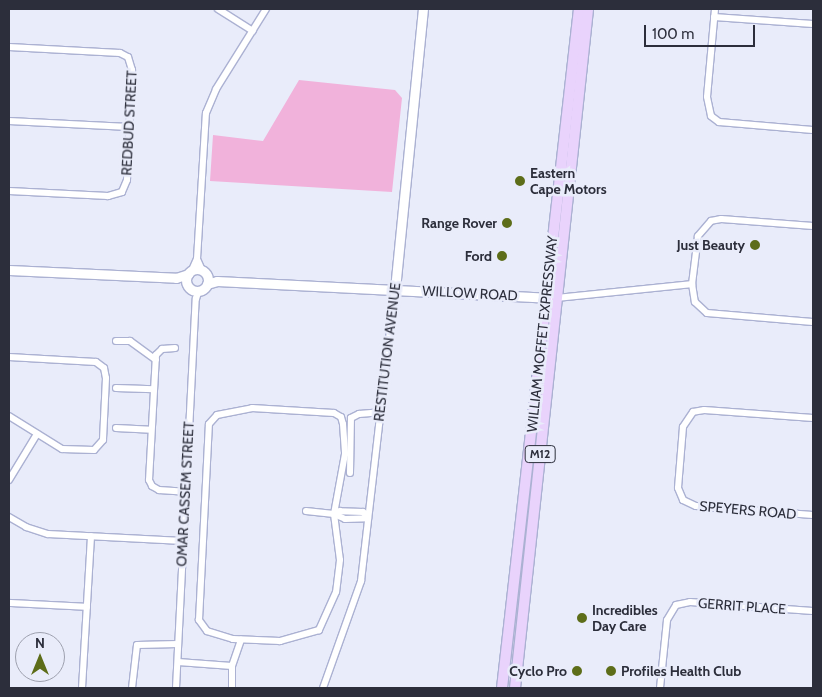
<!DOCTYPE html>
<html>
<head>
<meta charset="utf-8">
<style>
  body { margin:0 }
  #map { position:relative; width:822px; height:697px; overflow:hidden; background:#e9ecfa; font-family:Cabin,sans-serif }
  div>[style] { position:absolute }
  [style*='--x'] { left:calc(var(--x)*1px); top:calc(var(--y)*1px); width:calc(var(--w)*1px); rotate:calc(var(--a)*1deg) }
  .green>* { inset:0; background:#f1b2db }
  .roads { filter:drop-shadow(1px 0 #abb1d2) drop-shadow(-1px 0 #abb1d2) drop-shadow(0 1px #abb1d2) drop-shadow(0 -1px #abb1d2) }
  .street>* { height:6px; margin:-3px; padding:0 3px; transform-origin:3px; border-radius:3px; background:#fff }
  .secondary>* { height:9px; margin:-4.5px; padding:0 4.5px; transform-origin:4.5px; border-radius:4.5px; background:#fff }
  .secondary>.ring { margin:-4.5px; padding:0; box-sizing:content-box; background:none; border:9px solid #fff; border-radius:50% }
  .primary>* { height:10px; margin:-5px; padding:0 5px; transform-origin:5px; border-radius:5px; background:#e9d3fc }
  .dots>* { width:14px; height:14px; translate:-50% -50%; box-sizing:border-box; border:2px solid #e9ecfa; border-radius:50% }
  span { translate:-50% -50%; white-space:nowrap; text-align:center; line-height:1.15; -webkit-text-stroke:5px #e9ecfa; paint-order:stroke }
  .shield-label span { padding:1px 4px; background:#e9ecfa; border:1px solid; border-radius:4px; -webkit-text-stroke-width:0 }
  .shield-label { font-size:12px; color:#2c2e3b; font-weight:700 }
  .street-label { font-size:14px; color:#2c2e3b }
  .poi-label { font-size:14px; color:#2c2e3b; font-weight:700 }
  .left { translate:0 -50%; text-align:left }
  .right { translate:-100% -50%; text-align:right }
  .frame { position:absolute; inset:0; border:10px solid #2c2e3b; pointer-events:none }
  .north { position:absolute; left:15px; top:632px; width:50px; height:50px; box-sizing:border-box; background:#e9ecfa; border:1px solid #9da0ae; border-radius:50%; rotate:0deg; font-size:14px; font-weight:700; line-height:20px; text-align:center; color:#2c2e3b }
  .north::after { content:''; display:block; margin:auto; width:18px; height:22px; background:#5d6d19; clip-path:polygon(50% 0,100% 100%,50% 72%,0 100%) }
  .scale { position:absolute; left:644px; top:25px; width:111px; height:22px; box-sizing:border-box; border:2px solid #2c2e3b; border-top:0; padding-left:6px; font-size:15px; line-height:18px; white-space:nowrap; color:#2c2e3b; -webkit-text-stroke:4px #e9ecfa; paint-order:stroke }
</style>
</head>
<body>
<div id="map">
  <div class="green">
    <i style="clip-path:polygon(299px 80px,395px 90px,402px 98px,392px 192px,210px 181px,213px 135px,263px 141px)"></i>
  </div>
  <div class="roads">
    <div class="street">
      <i style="--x:218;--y:9;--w:41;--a:32.2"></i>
      <i style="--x:715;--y:9;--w:88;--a:95.2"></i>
      <i style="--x:707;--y:97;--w:19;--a:78"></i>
      <i style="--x:711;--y:116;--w:10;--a:37"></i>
      <i style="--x:719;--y:122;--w:94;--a:4.9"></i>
      <i style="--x:714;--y:17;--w:99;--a:4"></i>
      <i style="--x:9;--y:47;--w:111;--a:3.1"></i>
      <i style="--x:120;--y:53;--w:9;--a:27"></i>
      <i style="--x:128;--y:57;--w:14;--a:73"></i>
      <i style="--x:132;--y:70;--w:110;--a:92.6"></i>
      <i style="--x:127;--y:180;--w:13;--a:113"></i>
      <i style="--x:122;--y:192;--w:15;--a:164"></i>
      <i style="--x:108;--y:196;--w:99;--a:-177.1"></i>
      <i style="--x:9;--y:121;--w:120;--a:2.9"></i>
      <i style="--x:813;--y:226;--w:92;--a:-175.6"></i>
      <i style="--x:721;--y:219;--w:10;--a:169"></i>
      <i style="--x:711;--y:221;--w:20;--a:131"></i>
      <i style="--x:698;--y:236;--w:48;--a:97.1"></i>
      <i style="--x:692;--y:284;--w:18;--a:81"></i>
      <i style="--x:695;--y:302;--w:16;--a:43"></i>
      <i style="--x:707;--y:313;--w:106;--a:4.9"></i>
      <i style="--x:197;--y:259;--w:12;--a:66"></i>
      <i style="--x:192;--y:270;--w:12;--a:-66"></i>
      <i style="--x:197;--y:259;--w:146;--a:-86.5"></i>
      <i style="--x:206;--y:113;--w:26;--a:-67"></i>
      <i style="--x:216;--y:89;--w:94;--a:-58"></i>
      <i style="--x:557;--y:298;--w:136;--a:-5.9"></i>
      <i style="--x:116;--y:341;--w:14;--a:0"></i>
      <i style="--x:130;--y:341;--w:32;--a:36"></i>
      <i style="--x:175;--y:348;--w:13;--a:176"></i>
      <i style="--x:162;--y:349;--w:8;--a:135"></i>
      <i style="--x:156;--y:355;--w:125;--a:93.2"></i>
      <i style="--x:149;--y:480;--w:7;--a:63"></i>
      <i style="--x:152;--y:486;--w:8;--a:30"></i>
      <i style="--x:159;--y:490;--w:26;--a:4"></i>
      <i style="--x:9;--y:357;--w:87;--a:3.3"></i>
      <i style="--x:96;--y:362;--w:10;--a:37"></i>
      <i style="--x:104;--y:368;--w:10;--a:79"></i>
      <i style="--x:106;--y:378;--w:62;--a:92.8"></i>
      <i style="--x:103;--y:440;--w:13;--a:132"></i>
      <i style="--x:94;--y:450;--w:32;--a:-178"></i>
      <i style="--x:62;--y:449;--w:62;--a:-148.1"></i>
      <i style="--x:116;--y:388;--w:38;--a:2"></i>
      <i style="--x:252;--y:408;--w:82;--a:3.5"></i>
      <i style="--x:334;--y:413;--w:8;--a:30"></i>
      <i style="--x:341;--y:417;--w:7;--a:74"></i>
      <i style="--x:343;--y:424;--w:30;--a:86"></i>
      <i style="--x:345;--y:454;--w:61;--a:100.4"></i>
      <i style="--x:334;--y:514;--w:46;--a:82.6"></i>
      <i style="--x:340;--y:560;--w:32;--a:97"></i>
      <i style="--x:336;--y:592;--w:42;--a:114.1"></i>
      <i style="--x:319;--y:630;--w:41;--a:164.2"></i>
      <i style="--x:280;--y:641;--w:47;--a:-177.6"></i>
      <i style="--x:233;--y:639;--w:27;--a:-163"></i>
      <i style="--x:207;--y:631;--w:14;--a:-126"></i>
      <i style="--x:199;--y:620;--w:196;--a:-87.1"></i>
      <i style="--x:209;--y:424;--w:12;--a:-48"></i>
      <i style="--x:217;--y:415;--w:36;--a:-11"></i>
      <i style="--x:813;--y:418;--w:109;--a:-175.8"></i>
      <i style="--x:704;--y:410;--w:11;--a:170"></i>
      <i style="--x:693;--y:412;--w:18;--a:124"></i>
      <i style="--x:683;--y:427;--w:61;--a:94.7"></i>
      <i style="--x:678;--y:488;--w:13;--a:67"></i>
      <i style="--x:683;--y:500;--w:14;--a:25"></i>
      <i style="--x:696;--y:506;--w:117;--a:4.4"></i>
      <i style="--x:116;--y:428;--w:35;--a:3"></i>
      <i style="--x:350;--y:473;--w:55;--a:-89"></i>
      <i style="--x:351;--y:418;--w:9;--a:-27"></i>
      <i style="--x:359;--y:414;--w:21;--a:-5"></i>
      <i style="--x:9;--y:480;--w:54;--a:-58.7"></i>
      <i style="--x:306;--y:511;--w:28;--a:6"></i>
      <i style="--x:334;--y:514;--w:12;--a:24"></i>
      <i style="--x:345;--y:519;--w:23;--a:-2"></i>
      <i style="--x:368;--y:518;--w:8;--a:-130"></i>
      <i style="--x:363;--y:512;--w:23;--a:-178"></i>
      <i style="--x:340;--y:511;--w:7;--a:153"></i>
      <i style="--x:9;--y:517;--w:20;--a:30"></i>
      <i style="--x:26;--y:527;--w:23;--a:18"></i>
      <i style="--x:48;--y:534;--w:135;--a:3"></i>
      <i style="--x:9;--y:603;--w:78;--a:2.9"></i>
      <i style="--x:178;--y:662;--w:54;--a:4.2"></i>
      <i style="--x:82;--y:688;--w:152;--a:-86.6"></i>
      <i style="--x:132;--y:688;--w:43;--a:-83.4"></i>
      <i style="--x:137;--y:645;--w:41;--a:-1.4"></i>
      <i style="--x:176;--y:688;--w:390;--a:-87.1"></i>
      <i style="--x:196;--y:299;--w:9;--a:-72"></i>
      <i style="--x:232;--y:688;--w:22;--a:-90"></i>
      <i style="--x:232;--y:666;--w:28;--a:-71"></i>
      <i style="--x:323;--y:688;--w:114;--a:-70.4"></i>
      <i style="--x:361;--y:581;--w:294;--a:-83.4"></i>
      <i style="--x:660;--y:688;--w:68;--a:-84.1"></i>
      <i style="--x:667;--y:620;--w:17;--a:-59"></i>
      <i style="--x:676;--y:605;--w:14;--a:-12"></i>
      <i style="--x:690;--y:602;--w:123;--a:4.2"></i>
    </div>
    <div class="secondary">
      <i class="ring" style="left:186px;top:269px;width:13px;height:13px"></i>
      <i style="--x:9;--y:270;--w:167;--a:2.7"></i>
      <i style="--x:176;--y:278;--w:13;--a:-18"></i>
      <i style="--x:207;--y:284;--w:10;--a:-17"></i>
      <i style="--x:217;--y:281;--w:335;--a:2.9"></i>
      <i style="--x:395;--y:289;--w:281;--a:-84.3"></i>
    </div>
    <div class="primary">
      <i style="--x:502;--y:688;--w:683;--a:-83.53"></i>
      <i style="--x:515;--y:688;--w:683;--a:-83.86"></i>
    </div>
  </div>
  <div class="dots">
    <i style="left:520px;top:181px;background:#5d6d19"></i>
    <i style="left:507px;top:223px;background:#5d6d19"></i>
    <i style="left:755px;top:245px;background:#5d6d19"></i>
    <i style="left:502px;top:256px;background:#5d6d19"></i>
    <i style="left:582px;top:618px;background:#5d6d19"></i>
    <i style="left:577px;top:671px;background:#5d6d19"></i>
    <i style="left:611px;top:671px;background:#5d6d19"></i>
  </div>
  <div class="shield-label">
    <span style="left:540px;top:454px">M12</span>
  </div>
  <div class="street-label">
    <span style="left:129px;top:123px;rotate:-87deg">REDBUD STREET</span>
    <span style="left:470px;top:293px;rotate:3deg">WILLOW ROAD</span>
    <span style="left:542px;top:334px;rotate:-84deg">WILLIAM MOFFET EXPRESSWAY</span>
    <span style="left:387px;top:352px;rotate:-83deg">RESTITUTION AVENUE</span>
    <span style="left:185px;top:494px;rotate:-87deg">OMAR CASSEM STREET</span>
    <span style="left:748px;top:510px;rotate:5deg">SPEYERS ROAD</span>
    <span style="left:742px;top:606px;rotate:4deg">GERRIT PLACE</span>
  </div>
  <div class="poi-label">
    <span class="left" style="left:530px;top:181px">Eastern<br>Cape Motors</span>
    <span class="right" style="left:497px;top:223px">Range Rover</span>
    <span class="right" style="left:745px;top:245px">Just Beauty</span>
    <span class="right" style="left:492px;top:256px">Ford</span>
    <span class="left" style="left:592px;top:618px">Incredibles<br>Day Care</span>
    <span class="right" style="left:567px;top:671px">Cyclo Pro</span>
    <span class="left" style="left:621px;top:671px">Profiles Health Club</span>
  </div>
  <div class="frame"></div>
  <div class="north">N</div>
  <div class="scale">100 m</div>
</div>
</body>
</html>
